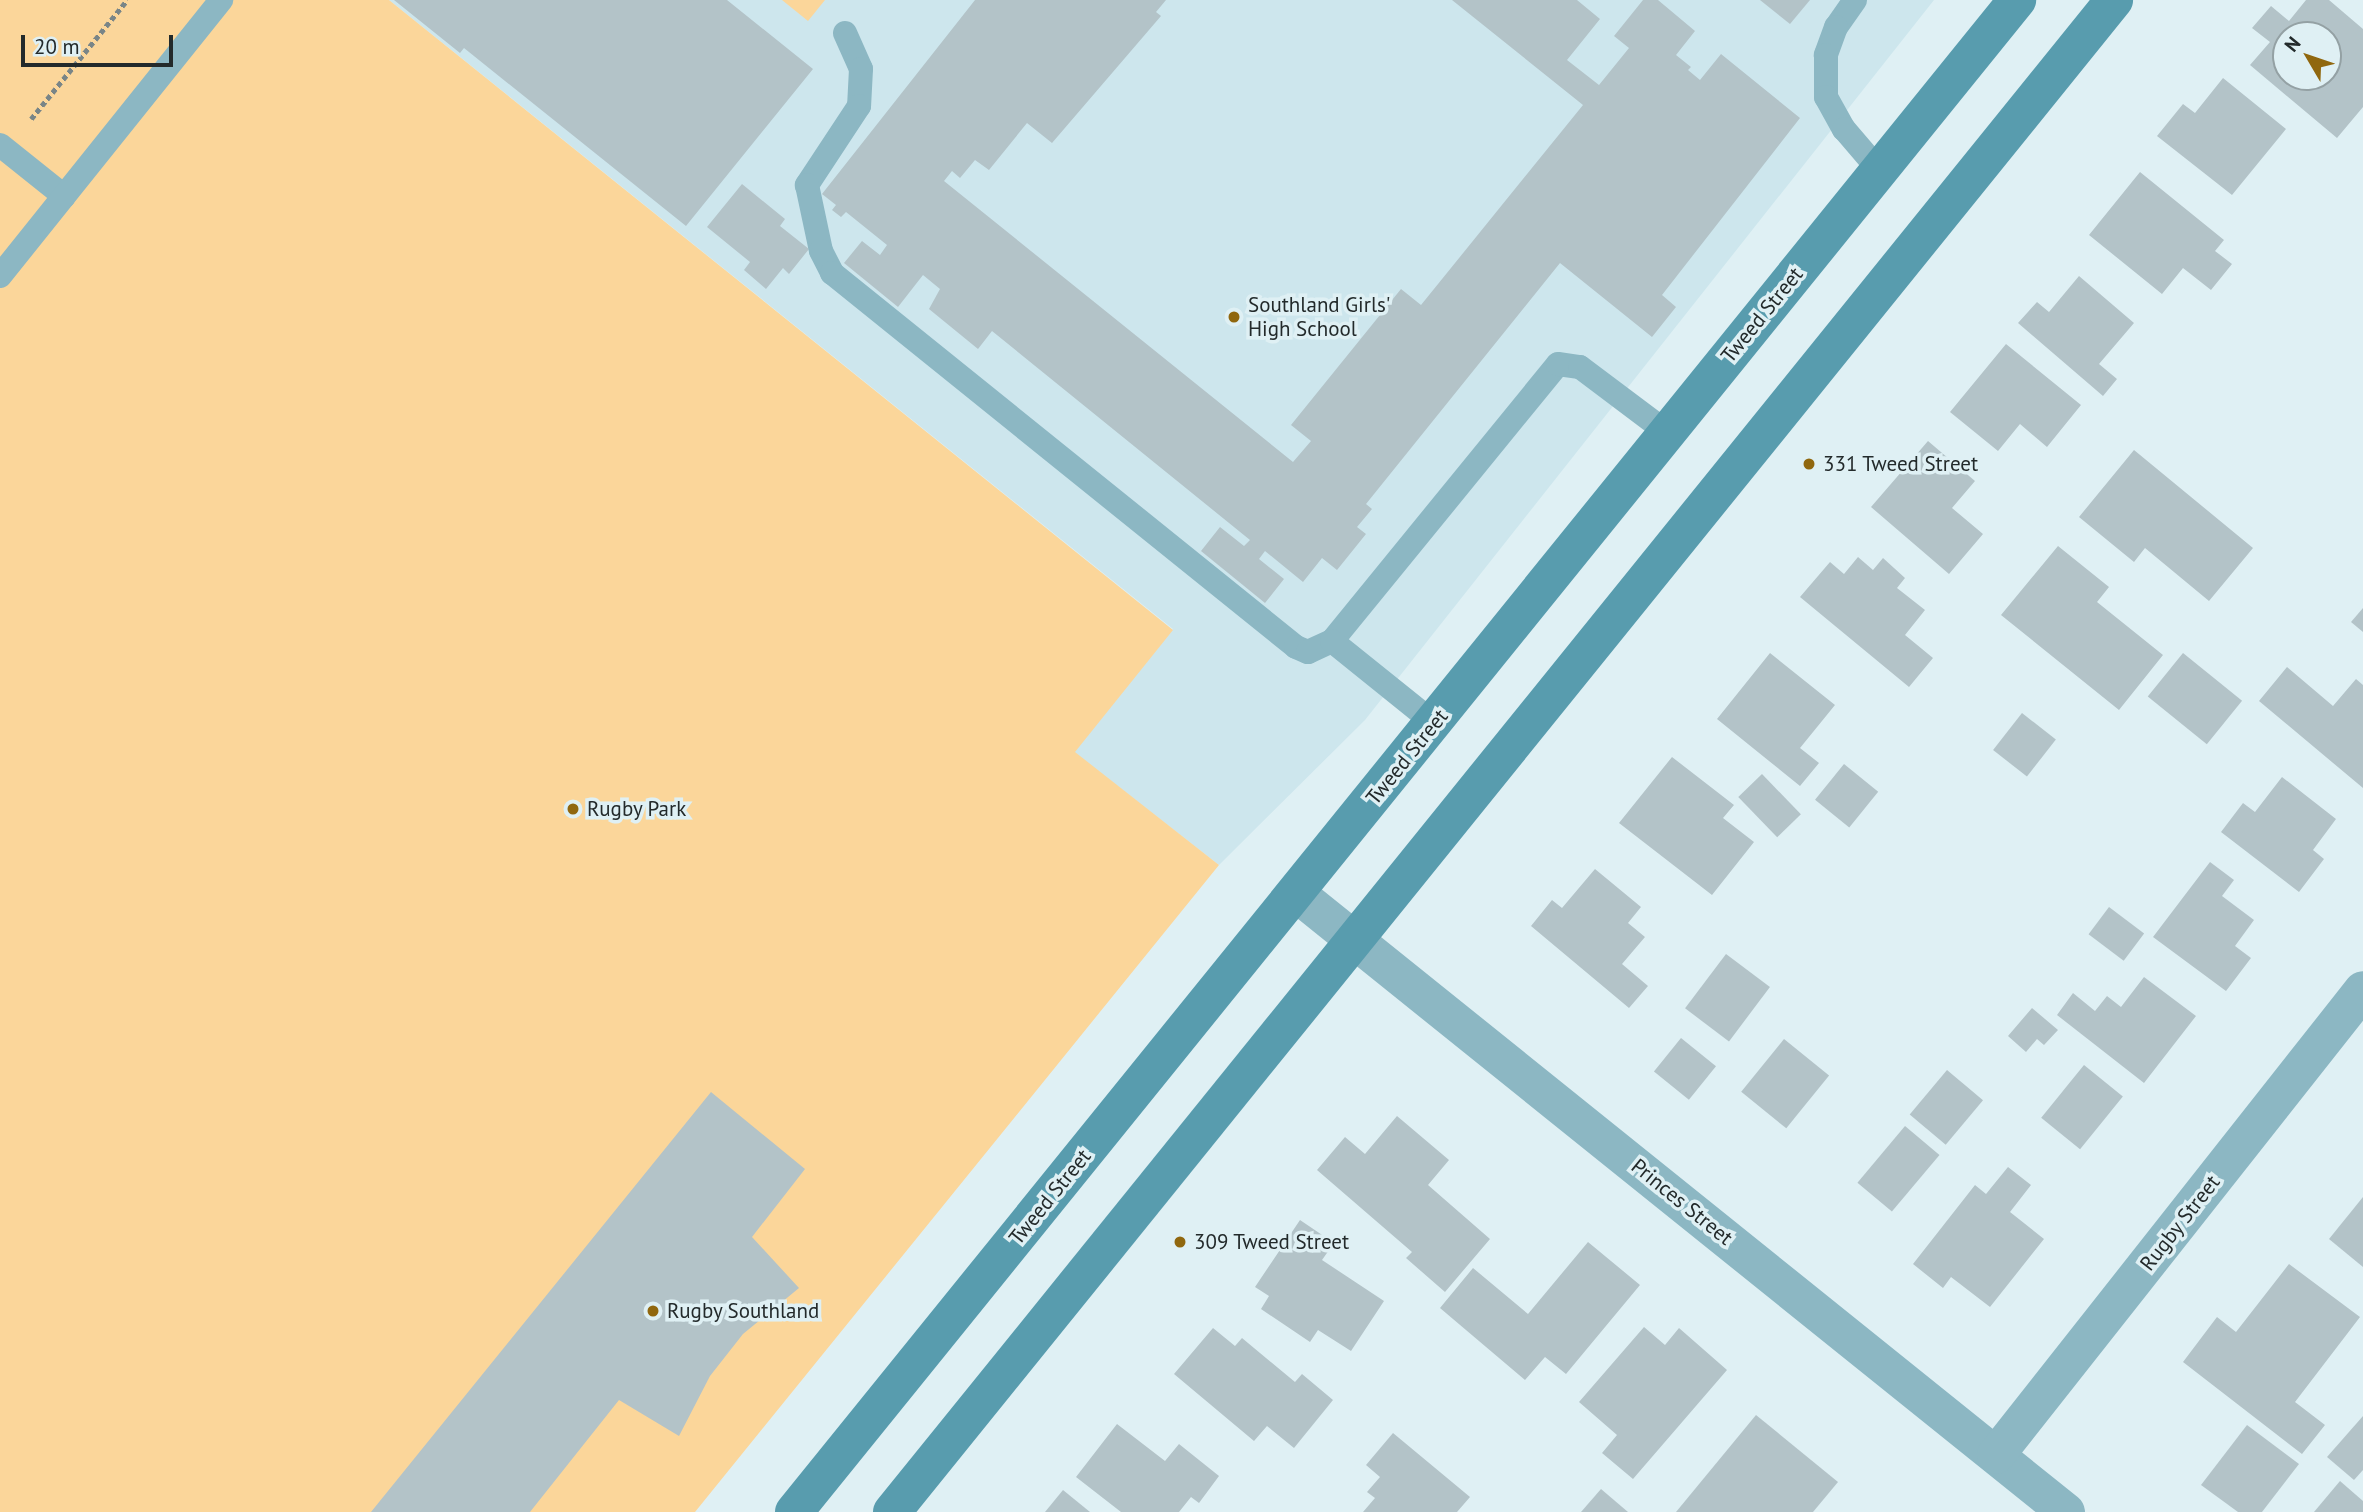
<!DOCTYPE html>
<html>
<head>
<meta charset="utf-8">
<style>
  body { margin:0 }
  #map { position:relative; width:2363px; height:1512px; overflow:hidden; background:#dff0f4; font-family:"PT Sans",sans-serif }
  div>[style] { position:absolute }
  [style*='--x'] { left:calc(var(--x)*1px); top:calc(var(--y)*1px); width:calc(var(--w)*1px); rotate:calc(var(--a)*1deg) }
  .built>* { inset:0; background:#cde6ed }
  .green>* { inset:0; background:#fbd69a }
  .building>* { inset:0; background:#b3c3c8; transform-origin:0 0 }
  .path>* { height:4.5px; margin-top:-2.25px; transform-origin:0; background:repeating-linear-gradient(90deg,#798587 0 5px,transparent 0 8.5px) }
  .lane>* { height:24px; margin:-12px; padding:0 12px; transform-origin:12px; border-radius:12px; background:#8cb7c3 }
  .street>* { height:38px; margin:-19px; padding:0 19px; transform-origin:19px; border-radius:19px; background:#8cb7c3 }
  .secondary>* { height:38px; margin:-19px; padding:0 19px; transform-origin:19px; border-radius:19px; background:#589cae }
  .dots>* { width:19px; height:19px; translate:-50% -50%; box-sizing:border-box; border:4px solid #dff0f4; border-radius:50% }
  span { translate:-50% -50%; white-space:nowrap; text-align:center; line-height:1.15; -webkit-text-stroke:7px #dff0f4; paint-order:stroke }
  .poi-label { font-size:21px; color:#232a2b }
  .left { translate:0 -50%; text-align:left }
  .street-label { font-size:21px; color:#232a2b }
  .north { position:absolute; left:2272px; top:21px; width:70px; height:70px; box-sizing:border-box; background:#dff0f4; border:2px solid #94a1a4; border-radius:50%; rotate:309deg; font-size:19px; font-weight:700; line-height:28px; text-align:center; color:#232a2b }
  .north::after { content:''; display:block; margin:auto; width:24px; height:32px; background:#90670e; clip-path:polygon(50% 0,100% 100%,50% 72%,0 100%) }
  .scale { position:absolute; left:21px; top:35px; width:152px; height:32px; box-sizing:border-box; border:4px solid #232a2b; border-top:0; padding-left:9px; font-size:21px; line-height:24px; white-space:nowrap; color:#232a2b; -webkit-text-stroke:5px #dff0f4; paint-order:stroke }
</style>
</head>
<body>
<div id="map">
  <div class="built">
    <i style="clip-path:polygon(389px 0,1934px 0,1365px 720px,1219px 865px,1074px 752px,1173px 629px)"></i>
  </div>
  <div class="green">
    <i style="clip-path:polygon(0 0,389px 0,1173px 630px,1075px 752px,1219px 865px,695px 1512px,0 1512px)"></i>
    <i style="clip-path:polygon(782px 0,825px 0,808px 21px)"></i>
  </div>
  <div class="building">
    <i style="clip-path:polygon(394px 0,727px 0,813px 69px,686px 226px,464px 48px,460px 53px)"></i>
    <i style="clip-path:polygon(975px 0,1166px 0,1156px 12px,1161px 16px,1052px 143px,1027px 123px,989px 170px,975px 160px,960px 178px,952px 171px,944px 181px,1293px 462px,1311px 441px,1291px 425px,1401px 289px,1421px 305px,1583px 105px,1452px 0,1577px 0,1600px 19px,1567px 60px,1599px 85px,1629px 48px,1614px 36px,1643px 0,1658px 0,1695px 31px,1676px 55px,1691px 67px,1688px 70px,1700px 80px,1721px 54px,1800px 118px,1662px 295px,1676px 307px,1652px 337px,1560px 263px,1366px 504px,1372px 509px,1357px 527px,1366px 534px,1337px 570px,1322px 558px,1303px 582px,1265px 551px,1259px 559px,1284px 579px,1265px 603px,1201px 551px,1220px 527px,1244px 546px,1250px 540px,992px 331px,978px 349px,929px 309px,940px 289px,923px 275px,898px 307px,844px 263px,862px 241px,880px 255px,887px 245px,846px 212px,841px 217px,832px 210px,836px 205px,822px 194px)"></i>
    <i style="clip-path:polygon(1760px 0,1810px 0,1790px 24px)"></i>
    <i style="clip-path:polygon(evenodd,2306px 0,2329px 0,2363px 29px,2363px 107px,2337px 138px,2250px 65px,2270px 42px,2252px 28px,2271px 6px,2289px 21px,2306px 0,2286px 35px,2328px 35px,2328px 77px,2286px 77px,2286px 35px)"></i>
    <i style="clip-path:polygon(2223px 78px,2286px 129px,2232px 195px,2157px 136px,2183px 104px,2195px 113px)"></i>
    <i style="clip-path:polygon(2140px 172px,2224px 240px,2215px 251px,2232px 264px,2211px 290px,2183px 268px,2162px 294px,2089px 235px)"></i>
    <i style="clip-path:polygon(742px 184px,785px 219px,780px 226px,809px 249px,789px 274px,783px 268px,766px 289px,744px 270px,750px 262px,707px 227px)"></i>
    <i style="clip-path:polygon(2079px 276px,2134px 323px,2099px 364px,2117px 379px,2103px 396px,2018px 323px,2037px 302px,2049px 312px)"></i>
    <i style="clip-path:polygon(2006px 344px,2081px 405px,2047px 447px,2020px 424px,1998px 451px,1950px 412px)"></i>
    <i style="clip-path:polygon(1928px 441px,1975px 481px,1952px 508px,1983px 534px,1949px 574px,1871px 507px)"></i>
    <i style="clip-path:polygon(2134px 450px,2253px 548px,2209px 601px,2145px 548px,2134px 562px,2079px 517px)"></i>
    <i style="clip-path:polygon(2058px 546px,2109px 587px,2097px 602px,2163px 655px,2119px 710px,2001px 615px)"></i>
    <i style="clip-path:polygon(1858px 557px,1873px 570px,1883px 558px,1905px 578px,1897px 588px,1925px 610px,1905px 635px,1933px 658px,1909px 687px,1800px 597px,1830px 562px,1844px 574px)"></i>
    <i style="clip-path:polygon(2363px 608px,2363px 632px,2351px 622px)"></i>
    <i style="clip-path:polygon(1770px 653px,1835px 705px,1800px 748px,1819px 763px,1800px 786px,1717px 719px)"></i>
    <i style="left:2183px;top:653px;width:76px;height:56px;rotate:39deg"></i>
    <i style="clip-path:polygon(2287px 667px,2333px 706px,2356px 679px,2363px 685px,2363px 788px,2259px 701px)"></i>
    <i style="left:2022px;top:713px;width:43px;height:47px;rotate:38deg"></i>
    <i style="clip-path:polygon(1672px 757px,1734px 805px,1723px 818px,1754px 842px,1712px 895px,1619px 823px)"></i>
    <i style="left:1844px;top:764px;width:44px;height:46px;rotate:39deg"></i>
    <i style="left:1762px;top:774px;width:56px;height:33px;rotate:46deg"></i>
    <i style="clip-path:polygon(2282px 777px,2336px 819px,2313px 850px,2324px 859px,2299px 892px,2221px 832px,2243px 803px,2255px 812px)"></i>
    <i style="clip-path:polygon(2210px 862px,2234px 880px,2222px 896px,2254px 920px,2235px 946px,2251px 958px,2226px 991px,2153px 937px)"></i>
    <i style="clip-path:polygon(1595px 869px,1641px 907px,1628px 923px,1645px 937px,1622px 964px,1648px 986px,1629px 1008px,1531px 926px,1552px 900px,1562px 908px)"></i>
    <i style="left:2109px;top:907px;width:44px;height:34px;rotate:37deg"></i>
    <i style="left:1726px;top:954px;width:55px;height:68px;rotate:37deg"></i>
    <i style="clip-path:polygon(2144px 977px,2196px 1016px,2144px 1083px,2057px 1015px,2073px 993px,2095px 1011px,2107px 996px,2121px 1007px)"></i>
    <i style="clip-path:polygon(2032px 1008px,2058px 1030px,2044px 1045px,2037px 1039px,2026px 1052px,2008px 1036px)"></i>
    <i style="left:1681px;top:1038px;width:45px;height:43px;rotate:39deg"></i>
    <i style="left:1784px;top:1039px;width:58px;height:68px;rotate:39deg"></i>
    <i style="left:2084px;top:1065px;width:50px;height:68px;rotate:39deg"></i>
    <i style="left:1947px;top:1070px;width:47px;height:58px;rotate:40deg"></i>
    <i style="clip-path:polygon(711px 1092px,805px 1169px,752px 1237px,799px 1288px,743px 1334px,710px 1376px,679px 1436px,619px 1400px,530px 1512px,371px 1512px)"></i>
    <i style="clip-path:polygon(1397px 1116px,1449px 1160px,1428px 1185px,1490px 1239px,1445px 1292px,1406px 1258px,1412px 1252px,1317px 1170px,1345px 1137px,1365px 1154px)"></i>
    <i style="left:1905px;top:1126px;width:45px;height:74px;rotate:40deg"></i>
    <i style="clip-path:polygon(2008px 1167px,2031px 1185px,2010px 1212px,2044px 1239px,1990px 1307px,1951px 1277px,1943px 1288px,1913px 1264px,1975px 1185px,1986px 1194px)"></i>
    <i style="clip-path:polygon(2363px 1197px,2363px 1267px,2329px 1239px)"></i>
    <i style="clip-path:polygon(1300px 1220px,1334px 1243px,1322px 1260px,1384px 1301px,1351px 1351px,1318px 1330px,1310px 1342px,1261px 1309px,1269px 1296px,1255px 1287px)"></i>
    <i style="clip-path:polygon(1588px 1242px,1640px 1285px,1566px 1374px,1545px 1357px,1525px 1380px,1440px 1308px,1473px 1268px,1528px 1314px)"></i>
    <i style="clip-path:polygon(2289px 1264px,2360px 1317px,2295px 1402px,2325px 1425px,2302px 1454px,2183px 1362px,2217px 1317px,2236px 1332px)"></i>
    <i style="clip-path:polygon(1644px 1327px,1665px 1345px,1679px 1328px,1727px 1370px,1633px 1479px,1602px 1453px,1617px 1435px,1579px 1402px)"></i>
    <i style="clip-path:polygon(1213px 1328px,1235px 1346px,1242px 1338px,1295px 1382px,1302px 1374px,1333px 1400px,1294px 1448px,1267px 1426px,1254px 1441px,1174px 1374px)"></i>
    <i style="clip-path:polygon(1756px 1415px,1838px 1482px,1813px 1512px,1676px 1512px)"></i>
    <i style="clip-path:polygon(2363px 1416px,2363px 1470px,2354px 1480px,2327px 1457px)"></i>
    <i style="clip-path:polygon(1117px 1424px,1165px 1461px,1179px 1444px,1219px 1476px,1199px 1503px,1191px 1497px,1179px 1512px,1121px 1512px,1076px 1477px)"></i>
    <i style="clip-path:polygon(2247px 1425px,2299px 1464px,2262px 1512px,2238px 1512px,2201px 1485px)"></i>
    <i style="clip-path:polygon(1393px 1433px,1470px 1497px,1457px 1512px,1363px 1512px,1375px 1498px,1367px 1492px,1380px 1477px,1366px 1465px)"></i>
    <i style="clip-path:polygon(2340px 1481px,2363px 1501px,2363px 1512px,2314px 1512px)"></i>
    <i style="clip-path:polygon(1601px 1489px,1628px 1512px,1581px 1512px)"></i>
    <i style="clip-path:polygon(1063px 1490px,1090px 1512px,1045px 1512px)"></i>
  </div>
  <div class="path">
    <i style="--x:31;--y:119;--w:153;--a:-51.1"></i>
  </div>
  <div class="lane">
    <i style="--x:1855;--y:0;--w:33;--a:125"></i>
    <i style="--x:1836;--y:27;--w:30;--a:110"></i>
    <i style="--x:1826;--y:55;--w:42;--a:90"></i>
    <i style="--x:1826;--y:97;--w:37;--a:61"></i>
    <i style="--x:1844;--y:129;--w:54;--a:49.5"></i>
    <i style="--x:845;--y:33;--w:39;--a:66"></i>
    <i style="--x:861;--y:69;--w:37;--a:93"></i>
    <i style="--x:859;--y:106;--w:95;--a:123.4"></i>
    <i style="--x:807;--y:185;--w:67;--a:78"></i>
    <i style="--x:821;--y:251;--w:25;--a:63"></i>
    <i style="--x:832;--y:273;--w:596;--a:38.87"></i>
    <i style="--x:1296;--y:647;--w:13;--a:23"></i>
    <i style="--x:1308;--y:652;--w:26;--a:-25"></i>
    <i style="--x:1332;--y:641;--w:357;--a:-50.8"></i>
    <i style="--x:1558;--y:364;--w:22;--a:8"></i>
    <i style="--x:1580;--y:367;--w:110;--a:36.9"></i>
    <i style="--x:0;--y:145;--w:82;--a:38.6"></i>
    <i style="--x:0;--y:276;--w:354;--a:-51.3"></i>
    <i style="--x:1332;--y:641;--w:131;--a:38.8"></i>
  </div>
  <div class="street">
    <i style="--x:1296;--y:893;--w:988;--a:38.8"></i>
    <i style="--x:1996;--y:1455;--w:592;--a:-51.72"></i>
  </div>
  <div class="secondary">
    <i style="--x:794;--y:1512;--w:1945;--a:-51.03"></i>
    <i style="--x:892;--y:1512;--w:1944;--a:-51.05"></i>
  </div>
  <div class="dots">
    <i style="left:1234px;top:317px;background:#90670e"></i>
    <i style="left:1809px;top:464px;background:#90670e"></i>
    <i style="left:573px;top:809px;background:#90670e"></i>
    <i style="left:1180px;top:1242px;background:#90670e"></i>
    <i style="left:653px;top:1311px;background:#90670e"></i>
  </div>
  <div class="poi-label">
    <span class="left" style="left:1248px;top:317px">Southland Girls'<br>High School</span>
    <span class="left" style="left:1823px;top:464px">331 Tweed Street</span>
    <span class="left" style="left:587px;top:809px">Rugby Park</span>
    <span class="left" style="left:1194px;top:1242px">309 Tweed Street</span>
    <span class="left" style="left:667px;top:1311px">Rugby Southland</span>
  </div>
  <div class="street-label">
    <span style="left:1762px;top:315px;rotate:-51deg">Tweed Street</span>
    <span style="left:1407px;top:757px;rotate:-51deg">Tweed Street</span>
    <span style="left:1050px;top:1197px;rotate:-51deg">Tweed Street</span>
    <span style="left:1682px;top:1202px;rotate:39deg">Princes Street</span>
    <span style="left:2180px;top:1223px;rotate:-52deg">Rugby Street</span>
  </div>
  <div class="north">N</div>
  <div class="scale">20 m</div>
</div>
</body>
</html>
